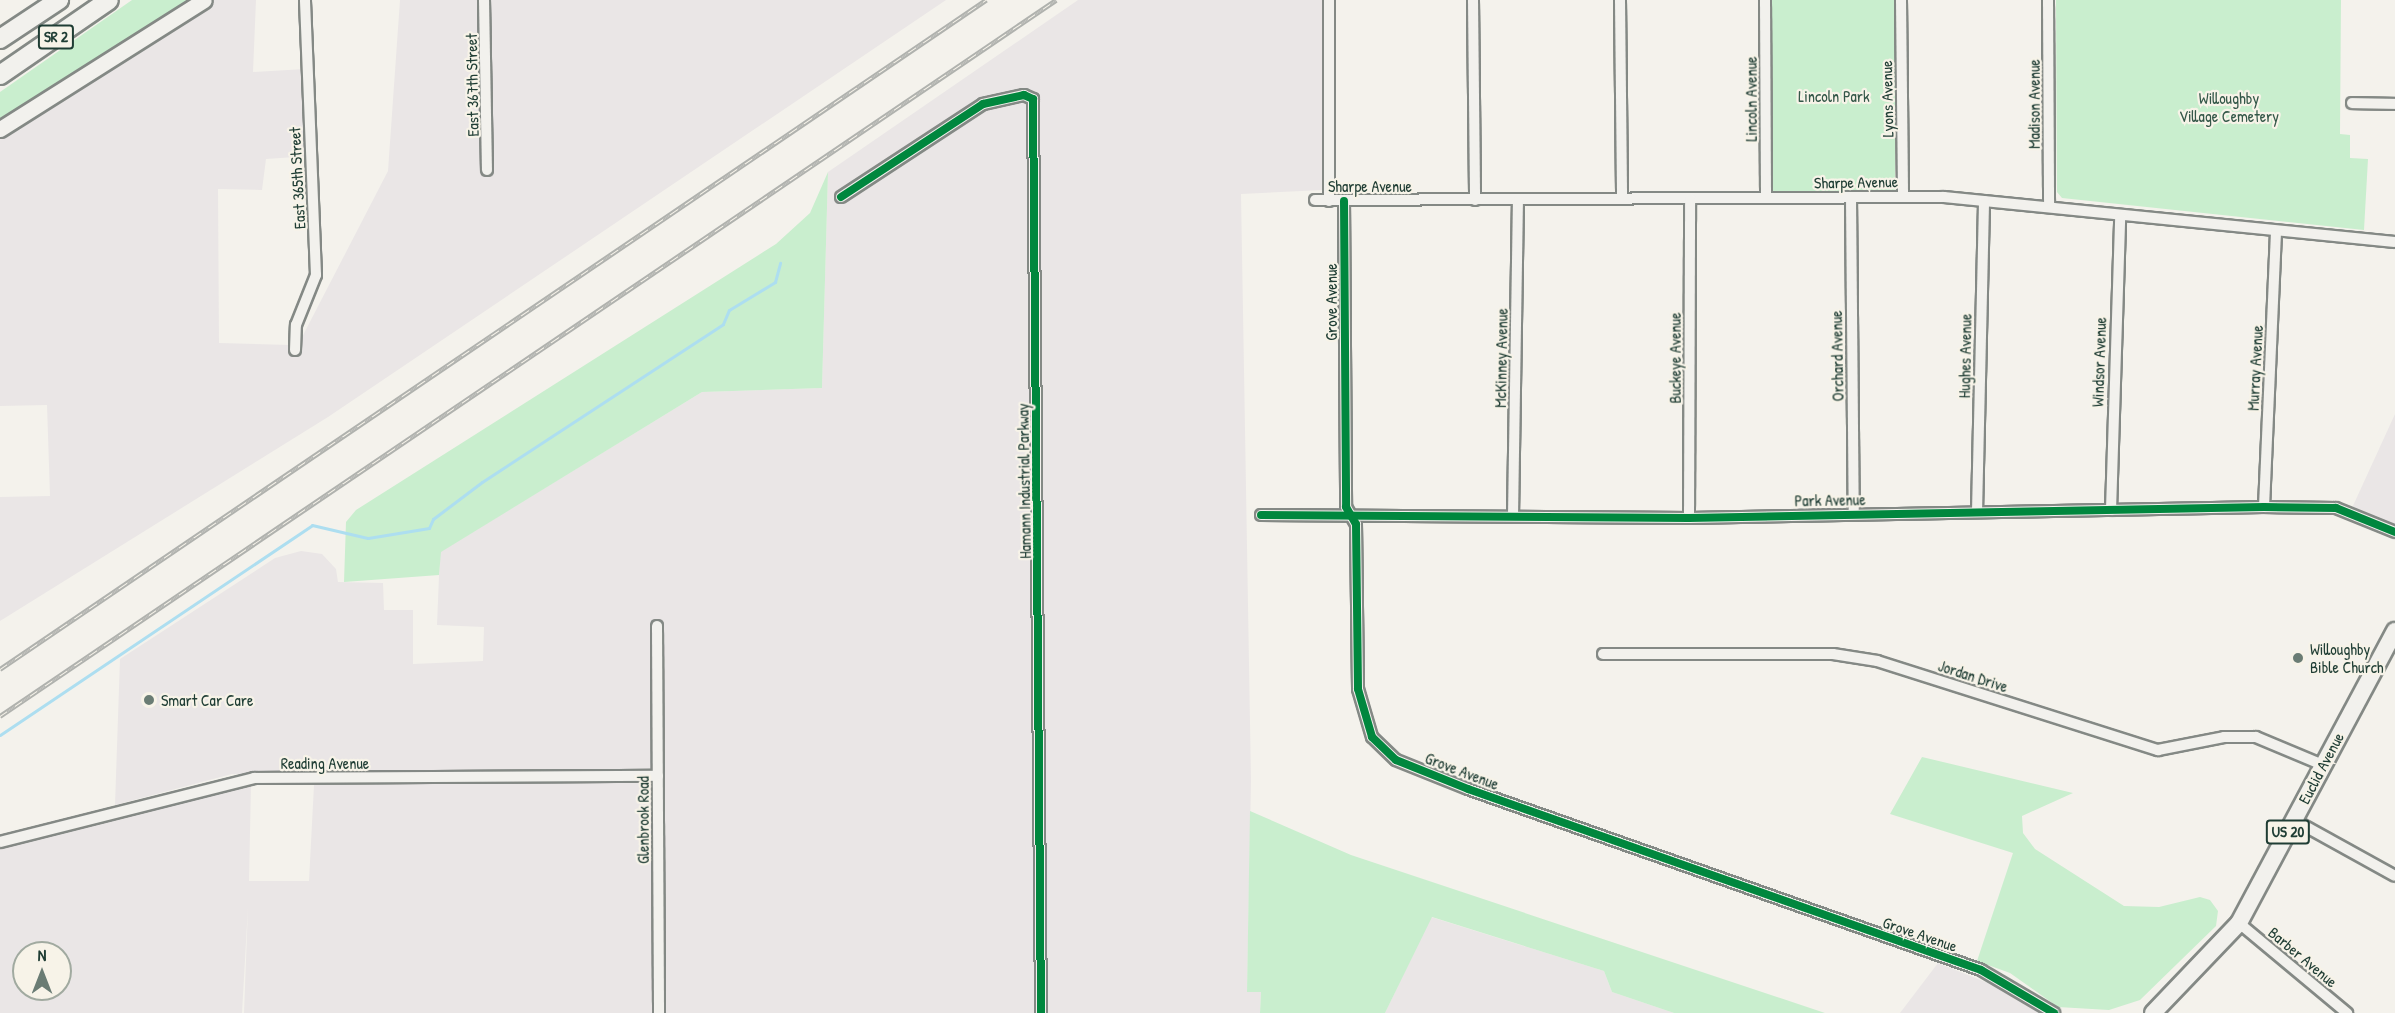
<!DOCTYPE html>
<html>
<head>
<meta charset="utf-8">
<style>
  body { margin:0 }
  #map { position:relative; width:2395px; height:1013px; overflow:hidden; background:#f4f2ec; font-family:"Patrick Hand",sans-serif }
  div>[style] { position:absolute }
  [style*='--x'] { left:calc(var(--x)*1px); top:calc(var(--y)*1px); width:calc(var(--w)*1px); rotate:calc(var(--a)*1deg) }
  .built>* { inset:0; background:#eae6e6 }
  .green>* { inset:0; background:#c9eece; transform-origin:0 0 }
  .stream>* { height:3px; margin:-1.5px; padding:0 1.5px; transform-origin:1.5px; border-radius:1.5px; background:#addef0 }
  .roads { filter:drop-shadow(2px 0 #848985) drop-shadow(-2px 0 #848985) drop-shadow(0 2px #848985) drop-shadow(0 -2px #848985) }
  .street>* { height:10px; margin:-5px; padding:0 5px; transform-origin:5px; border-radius:5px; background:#f2f1ed }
  .secondary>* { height:15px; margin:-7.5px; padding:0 7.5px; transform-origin:7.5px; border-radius:7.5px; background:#f2f1ed }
  .primary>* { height:16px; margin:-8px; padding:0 8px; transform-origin:8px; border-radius:8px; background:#f2f1ed }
  .highway>* { height:18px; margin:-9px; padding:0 9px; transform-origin:9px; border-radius:9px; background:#f2f1ed }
  .rail>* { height:5px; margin-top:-2.5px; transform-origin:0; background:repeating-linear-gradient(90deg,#f7f3e8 0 9px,#b0b2ae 0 18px); box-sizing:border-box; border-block:2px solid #b0b2ae }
  .cycleway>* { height:8px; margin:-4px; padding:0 4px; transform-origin:4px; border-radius:4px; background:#00873e }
  .dots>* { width:16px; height:16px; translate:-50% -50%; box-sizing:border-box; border:3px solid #f7f3e8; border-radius:50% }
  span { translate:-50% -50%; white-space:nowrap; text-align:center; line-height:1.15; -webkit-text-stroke:4.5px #f7f3e8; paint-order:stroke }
  .shield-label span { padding:2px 4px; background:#f7f3e8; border:2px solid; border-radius:4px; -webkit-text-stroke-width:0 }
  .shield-label { font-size:15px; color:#1f3d34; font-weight:700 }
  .street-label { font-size:16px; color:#1f3d34 }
  .park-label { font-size:16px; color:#335748 }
  .poi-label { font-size:16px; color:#1f3d34 }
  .left { translate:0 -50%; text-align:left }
  .north { position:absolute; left:12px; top:941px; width:60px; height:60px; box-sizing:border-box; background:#f7f3e8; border:2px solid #a1aaa0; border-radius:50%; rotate:0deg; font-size:16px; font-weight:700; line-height:24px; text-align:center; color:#1f3d34 }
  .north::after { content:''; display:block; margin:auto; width:21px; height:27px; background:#6a7c74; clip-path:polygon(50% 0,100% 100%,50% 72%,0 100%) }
</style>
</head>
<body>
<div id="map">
  <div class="built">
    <i style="clip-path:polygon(214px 0,256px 0,253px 72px,305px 69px,309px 156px,266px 159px,262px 190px,218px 189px,219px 343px,290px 345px,299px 343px,388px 171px,400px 0,946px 0,328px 417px,0 621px,0 497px,50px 496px,47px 405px,0 406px,0 137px)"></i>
    <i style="clip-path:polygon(evenodd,1078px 0,1323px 0,1323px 190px,1241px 194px,1251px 781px,1247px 992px,1261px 992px,1260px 1013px,244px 1013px,248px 907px,242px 1013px,0 1013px,0 848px,251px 784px,249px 881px,309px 881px,314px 785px,598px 781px,598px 769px,232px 774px,115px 805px,120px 659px,275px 558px,301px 551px,322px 554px,336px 569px,338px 582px,383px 583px,384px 610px,413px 610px,413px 664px,483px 661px,484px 627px,437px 625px,440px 552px,702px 392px,822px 388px,828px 172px,1078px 0,24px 953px,60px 953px,60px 989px,24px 989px,24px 953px)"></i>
    <i style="clip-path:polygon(2395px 414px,2395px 530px,2352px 508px)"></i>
    <i style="clip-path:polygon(1431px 917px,1604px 971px,1612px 992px,1674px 1013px,1385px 1013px)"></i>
    <i style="clip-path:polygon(1938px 963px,2023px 997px,2042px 1013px,1900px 1013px)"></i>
  </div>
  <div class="green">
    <i style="clip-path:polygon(132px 0,193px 0,0 121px,0 92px)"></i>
    <i style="left:1771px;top:0;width:124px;height:193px"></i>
    <i style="clip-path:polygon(2056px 0,2341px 0,2340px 134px,2350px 135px,2350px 158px,2368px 159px,2364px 230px,2062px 198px,2057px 192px)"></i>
    <i style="clip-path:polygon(828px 172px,822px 388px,702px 392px,441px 552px,439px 575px,344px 582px,346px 522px,356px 510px,776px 244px,810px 213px)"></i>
    <i style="clip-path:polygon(1922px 757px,2073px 793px,2022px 816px,2023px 833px,2035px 849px,2124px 906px,2159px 907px,2200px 897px,2210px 900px,2218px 911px,2216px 926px,2140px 1000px,2109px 1010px,2058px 1007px,2010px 973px,1977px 961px,2013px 853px,1890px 814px)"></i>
    <i style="clip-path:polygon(1250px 811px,1351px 855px,1825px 1013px,1674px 1013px,1612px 992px,1604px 971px,1432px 917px,1385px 1013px,1260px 1013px,1261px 992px,1247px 992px)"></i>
  </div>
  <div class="stream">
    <i style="--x:0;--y:735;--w:376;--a:-33.9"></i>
    <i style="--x:312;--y:525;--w:57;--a:13.1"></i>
    <i style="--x:368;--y:538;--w:62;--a:-9.3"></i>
    <i style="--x:429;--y:528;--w:10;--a:-66"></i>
    <i style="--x:433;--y:519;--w:61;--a:-37.1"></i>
    <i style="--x:482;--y:482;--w:288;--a:-33.2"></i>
    <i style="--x:723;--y:324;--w:15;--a:-67"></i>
    <i style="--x:729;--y:310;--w:54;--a:-31.3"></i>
    <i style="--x:775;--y:282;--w:20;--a:-75"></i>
  </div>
  <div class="roads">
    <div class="street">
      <i style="--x:484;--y:0;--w:170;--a:89"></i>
      <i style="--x:1329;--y:0;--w:201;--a:90"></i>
      <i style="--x:1473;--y:0;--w:200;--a:89.4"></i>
      <i style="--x:1620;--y:0;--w:199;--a:89.4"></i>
      <i style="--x:1765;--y:0;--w:198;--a:89.7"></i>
      <i style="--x:1901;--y:0;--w:197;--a:89.4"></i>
      <i style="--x:2048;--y:0;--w:207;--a:89.7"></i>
      <i style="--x:2352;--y:103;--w:43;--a:1.3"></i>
      <i style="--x:841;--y:197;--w:170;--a:-33.2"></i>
      <i style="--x:983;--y:104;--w:42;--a:-12.4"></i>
      <i style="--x:1024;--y:95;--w:10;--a:24"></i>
      <i style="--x:1033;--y:99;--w:914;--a:89.5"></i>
      <i style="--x:1851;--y:198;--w:315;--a:89.5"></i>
      <i style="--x:1315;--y:200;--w:629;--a:-0.27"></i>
      <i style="--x:1944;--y:197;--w:453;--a:5.7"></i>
      <i style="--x:1344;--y:201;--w:306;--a:89.6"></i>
      <i style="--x:1346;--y:507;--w:20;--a:60"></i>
      <i style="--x:1356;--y:524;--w:165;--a:89.3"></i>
      <i style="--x:1358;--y:689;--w:50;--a:73.7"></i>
      <i style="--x:1372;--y:737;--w:33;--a:44"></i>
      <i style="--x:1396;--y:760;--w:78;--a:21.9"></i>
      <i style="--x:1468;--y:789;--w:544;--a:19.43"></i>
      <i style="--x:1981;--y:970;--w:85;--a:30.5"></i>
      <i style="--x:295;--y:350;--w:25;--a:-88"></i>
      <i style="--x:296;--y:325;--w:54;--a:-68.2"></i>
      <i style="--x:316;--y:275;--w:275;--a:-92.3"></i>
      <i style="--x:2264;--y:507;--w:276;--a:-87.5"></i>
      <i style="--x:2111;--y:510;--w:294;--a:-88.2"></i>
      <i style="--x:1977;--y:512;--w:311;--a:-88.7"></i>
      <i style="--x:1261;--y:515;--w:428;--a:0.4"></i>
      <i style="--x:1689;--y:518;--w:575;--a:-1.1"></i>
      <i style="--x:2264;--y:507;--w:72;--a:0.8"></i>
      <i style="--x:2336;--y:508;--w:64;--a:22.1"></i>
      <i style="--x:1513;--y:516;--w:315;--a:-89.1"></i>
      <i style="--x:1689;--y:518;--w:319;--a:-89.8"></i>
      <i style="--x:657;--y:626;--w:387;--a:89.7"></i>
      <i style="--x:1603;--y:654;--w:230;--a:0"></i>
      <i style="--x:1833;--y:654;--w:45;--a:9"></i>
      <i style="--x:1877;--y:661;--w:295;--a:17.6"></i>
      <i style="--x:2158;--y:750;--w:67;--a:-11.1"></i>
      <i style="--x:2224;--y:737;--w:32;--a:0"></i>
      <i style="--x:2256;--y:737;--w:73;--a:22.7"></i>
      <i style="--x:2294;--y:820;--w:115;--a:29"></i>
      <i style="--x:0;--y:842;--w:262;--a:-14.1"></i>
      <i style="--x:254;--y:778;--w:404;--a:-0.3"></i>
      <i style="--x:2239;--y:923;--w:141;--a:39.8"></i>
    </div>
    <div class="secondary">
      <i style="--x:0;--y:129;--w:241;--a:-32.3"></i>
    </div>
    <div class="primary">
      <i style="--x:2153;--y:1013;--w:124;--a:-46.3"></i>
      <i style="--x:2239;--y:923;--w:331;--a:-61.9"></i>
    </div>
    <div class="highway">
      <i style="--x:0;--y:39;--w:71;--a:-33.5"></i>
      <i style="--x:0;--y:75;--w:132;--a:-34.5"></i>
    </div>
  </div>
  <div class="rail">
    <i style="--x:0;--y:669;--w:1192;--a:-34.16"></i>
    <i style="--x:0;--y:716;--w:1276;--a:-34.14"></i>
  </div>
  <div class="cycleway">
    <i style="--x:841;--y:197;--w:170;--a:-33.2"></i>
    <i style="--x:983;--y:104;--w:42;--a:-12.4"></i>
    <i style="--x:1024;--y:95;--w:10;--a:24"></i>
    <i style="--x:1033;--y:99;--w:914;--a:89.5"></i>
    <i style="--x:1344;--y:201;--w:306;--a:89.6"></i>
    <i style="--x:1346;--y:507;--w:20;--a:60"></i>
    <i style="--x:1356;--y:524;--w:165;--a:89.3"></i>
    <i style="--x:1358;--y:689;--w:50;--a:73.7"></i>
    <i style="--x:1372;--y:737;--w:33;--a:44"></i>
    <i style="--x:1396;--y:760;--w:78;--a:21.9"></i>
    <i style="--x:1468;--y:789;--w:544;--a:19.43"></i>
    <i style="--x:1981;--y:970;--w:85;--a:30.5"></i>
    <i style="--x:1261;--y:515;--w:428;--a:0.4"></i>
    <i style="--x:1689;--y:518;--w:575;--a:-1.1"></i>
    <i style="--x:2264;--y:507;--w:72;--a:0.8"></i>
    <i style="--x:2336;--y:508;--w:64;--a:22.1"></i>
  </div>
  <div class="dots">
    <i style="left:2298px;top:658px;background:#6a7c74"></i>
    <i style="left:149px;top:700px;background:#6a7c74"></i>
  </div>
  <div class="shield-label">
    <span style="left:56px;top:37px">SR 2</span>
    <span style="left:2288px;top:832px">US 20</span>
  </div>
  <div class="street-label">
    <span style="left:472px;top:85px;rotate:-91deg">East 367th Street</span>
    <span style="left:1751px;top:99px;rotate:-90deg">Lincoln Avenue</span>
    <span style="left:1887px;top:99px;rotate:-91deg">Lyons Avenue</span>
    <span style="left:2034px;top:104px;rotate:-90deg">Madison Avenue</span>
    <span style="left:297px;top:178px;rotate:-93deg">East 365th Street</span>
    <span style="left:1856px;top:182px;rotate:-1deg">Sharpe Avenue</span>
    <span style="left:1370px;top:186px">Sharpe Avenue</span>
    <span style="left:1331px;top:302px;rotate:-90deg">Grove Avenue</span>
    <span style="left:1837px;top:356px;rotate:-91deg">Orchard Avenue</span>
    <span style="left:1965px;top:356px;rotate:-89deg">Hughes Avenue</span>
    <span style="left:1501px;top:358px;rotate:-89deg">McKinney Avenue</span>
    <span style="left:1675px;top:358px;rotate:-90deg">Buckeye Avenue</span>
    <span style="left:2099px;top:362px;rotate:-88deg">Windsor Avenue</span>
    <span style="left:2255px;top:368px;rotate:-87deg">Murray Avenue</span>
    <span style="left:1024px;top:481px;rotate:-91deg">Hamann Industrial Parkway</span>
    <span style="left:1830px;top:500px;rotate:-1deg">Park Avenue</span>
    <span style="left:1973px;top:676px;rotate:18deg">Jordan Drive</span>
    <span style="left:325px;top:763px">Reading Avenue</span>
    <span style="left:2321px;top:768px;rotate:-62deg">Euclid Avenue</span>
    <span style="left:1462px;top:771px;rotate:21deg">Grove Avenue</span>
    <span style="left:643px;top:820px;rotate:-90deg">Glenbrook Road</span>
    <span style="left:1920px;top:934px;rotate:19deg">Grove Avenue</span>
    <span style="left:2303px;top:957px;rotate:40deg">Barber Avenue</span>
  </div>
  <div class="park-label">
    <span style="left:1834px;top:96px">Lincoln Park</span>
    <span style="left:2229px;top:107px">Willoughby<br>Village Cemetery</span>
  </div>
  <div class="poi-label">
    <span class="left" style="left:2310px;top:658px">Willoughby<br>Bible Church</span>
    <span class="left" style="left:161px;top:700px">Smart Car Care</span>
  </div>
  <div class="north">N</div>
</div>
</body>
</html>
